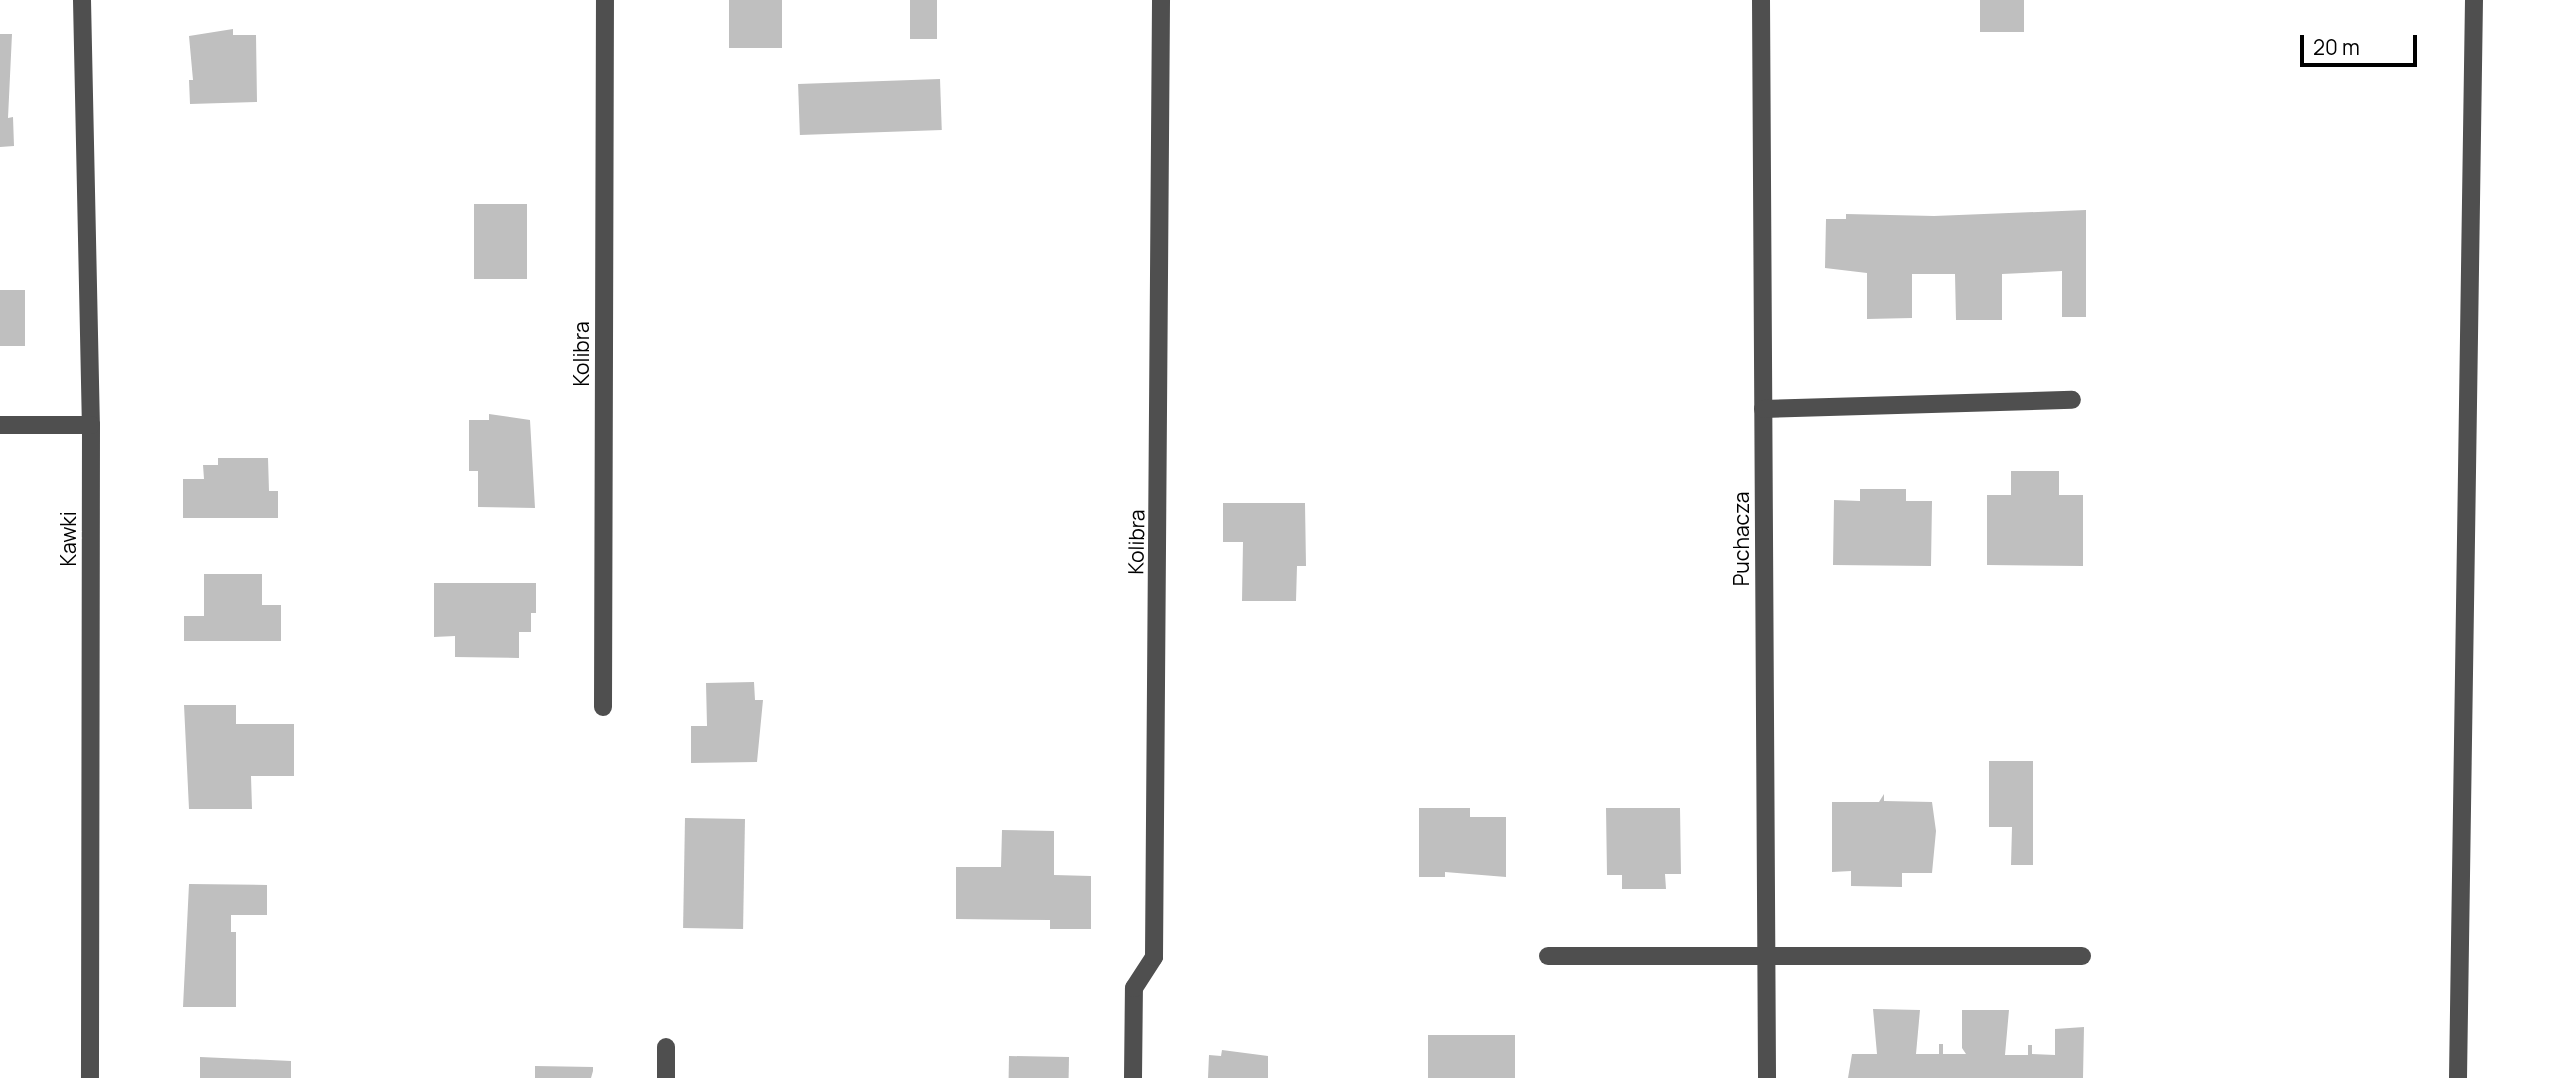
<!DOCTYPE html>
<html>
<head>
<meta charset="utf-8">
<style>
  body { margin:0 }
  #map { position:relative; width:2549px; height:1078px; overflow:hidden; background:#fff; font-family:Manrope,sans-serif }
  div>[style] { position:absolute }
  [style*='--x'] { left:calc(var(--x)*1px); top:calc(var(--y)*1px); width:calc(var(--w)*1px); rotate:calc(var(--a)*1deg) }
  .building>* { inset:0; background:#bfbfbf; transform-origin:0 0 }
  .minor>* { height:18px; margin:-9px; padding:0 9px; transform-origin:9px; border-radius:9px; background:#4f4f4f }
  span { translate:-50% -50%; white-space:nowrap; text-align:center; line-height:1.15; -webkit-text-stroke:5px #fff; paint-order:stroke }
  .street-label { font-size:21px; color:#000 }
  .scale { position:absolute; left:2300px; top:35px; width:117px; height:32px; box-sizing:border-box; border:4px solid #000; border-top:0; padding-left:9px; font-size:21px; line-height:24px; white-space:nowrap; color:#000; -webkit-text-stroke:5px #fff; paint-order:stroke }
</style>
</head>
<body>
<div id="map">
  <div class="building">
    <i style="left:729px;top:0;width:53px;height:48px"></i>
    <i style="left:910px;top:0;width:27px;height:39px"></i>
    <i style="left:1980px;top:0;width:44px;height:32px"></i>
    <i style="clip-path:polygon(233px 29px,233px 35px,256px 35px,257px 102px,190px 104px,189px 80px,193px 80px,189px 36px)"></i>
    <i style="clip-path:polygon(0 34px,12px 34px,8px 118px,13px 117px,14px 146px,0 147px)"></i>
    <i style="left:940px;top:79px;width:51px;height:142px;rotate:88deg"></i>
    <i style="left:474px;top:204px;width:53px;height:75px"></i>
    <i style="clip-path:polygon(2086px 210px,2086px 317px,2062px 317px,2062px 271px,2002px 274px,2002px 320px,1956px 320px,1955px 274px,1912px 274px,1912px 318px,1867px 319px,1867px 273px,1825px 268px,1826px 219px,1846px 219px,1846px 214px,1934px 216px)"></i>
    <i style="left:0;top:290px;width:25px;height:56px"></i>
    <i style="clip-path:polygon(489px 414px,530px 420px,535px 508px,478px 507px,478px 471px,469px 471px,469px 420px,489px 420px)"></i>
    <i style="clip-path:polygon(218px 458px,268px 458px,269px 491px,278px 491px,278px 518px,183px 518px,183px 479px,204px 479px,203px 465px,218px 465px)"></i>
    <i style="clip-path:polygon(2011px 471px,2059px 471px,2059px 495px,2083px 495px,2083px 566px,1987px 565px,1987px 495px,2011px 495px)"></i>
    <i style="clip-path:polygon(1860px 489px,1906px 489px,1906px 501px,1932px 501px,1931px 566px,1833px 565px,1834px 500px,1860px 501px)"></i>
    <i style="clip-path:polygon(1223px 503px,1305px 503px,1306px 566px,1297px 566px,1296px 601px,1242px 601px,1243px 542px,1223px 542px)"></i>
    <i style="clip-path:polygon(204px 574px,262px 574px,262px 605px,281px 605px,281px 641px,184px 641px,184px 616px,204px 616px)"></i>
    <i style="clip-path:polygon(434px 583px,536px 583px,536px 613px,531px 613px,531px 632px,519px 632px,519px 658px,455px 657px,455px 636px,434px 637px)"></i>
    <i style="clip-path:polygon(754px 682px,755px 700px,763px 700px,757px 762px,691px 763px,691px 726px,707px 726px,706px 683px)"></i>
    <i style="clip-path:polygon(184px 705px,236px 705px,236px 724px,294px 724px,294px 776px,251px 776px,252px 809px,189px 809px)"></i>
    <i style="clip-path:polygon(1989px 761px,2033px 761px,2033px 865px,2011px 865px,2012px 827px,1989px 827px)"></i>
    <i style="clip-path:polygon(1884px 794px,1884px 801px,1932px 802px,1936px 831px,1932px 873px,1902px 873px,1902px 887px,1851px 886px,1851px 871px,1832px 872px,1832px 802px,1879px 802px)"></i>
    <i style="clip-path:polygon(1419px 808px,1470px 808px,1470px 817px,1506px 817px,1506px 877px,1445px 872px,1445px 877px,1419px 877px)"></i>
    <i style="clip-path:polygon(1606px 808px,1680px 808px,1681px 874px,1665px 874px,1666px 889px,1622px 889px,1622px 875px,1607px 875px)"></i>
    <i style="left:685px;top:818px;width:60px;height:110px;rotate:1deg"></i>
    <i style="clip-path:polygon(1002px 830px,1054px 831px,1054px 875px,1091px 876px,1091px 929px,1050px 929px,1050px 920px,956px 919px,956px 867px,1001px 867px)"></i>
    <i style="clip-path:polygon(189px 884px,267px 885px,267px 915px,231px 915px,231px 932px,236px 932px,236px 1007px,183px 1007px)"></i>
    <i style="clip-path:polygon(1873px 1009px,1920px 1010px,1916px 1054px,1939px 1054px,1939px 1044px,1943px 1044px,1943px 1054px,1966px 1054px,1962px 1048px,1962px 1010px,2009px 1010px,2005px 1055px,2028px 1055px,2028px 1045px,2032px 1045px,2032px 1054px,2055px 1055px,2055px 1029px,2084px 1027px,2083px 1078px,1848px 1078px,1852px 1054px,1877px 1054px)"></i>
    <i style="left:1428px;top:1035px;width:87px;height:43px"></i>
    <i style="clip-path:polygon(1222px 1050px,1268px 1056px,1268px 1078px,1208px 1078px,1209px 1055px,1221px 1056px)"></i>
    <i style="left:1009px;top:1056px;width:60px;height:22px;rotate:1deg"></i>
    <i style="clip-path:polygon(200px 1057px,291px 1061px,291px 1078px,200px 1078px)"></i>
    <i style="clip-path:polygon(535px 1066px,593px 1067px,593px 1071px,591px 1078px,535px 1078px)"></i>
  </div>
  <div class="minor">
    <i style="--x:82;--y:0;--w:425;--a:88.8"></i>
    <i style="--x:91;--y:425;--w:653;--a:90.09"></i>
    <i style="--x:1761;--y:0;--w:1078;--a:89.68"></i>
    <i style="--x:1763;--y:409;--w:309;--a:-1.7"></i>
    <i style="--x:0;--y:425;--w:91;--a:0"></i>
    <i style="--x:603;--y:707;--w:707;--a:-89.84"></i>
    <i style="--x:1548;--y:956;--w:534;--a:0"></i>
    <i style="--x:666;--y:1047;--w:31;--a:90"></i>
    <i style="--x:1133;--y:1078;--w:90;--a:-89.4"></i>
    <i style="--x:1134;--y:988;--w:37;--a:-57"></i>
    <i style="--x:1154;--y:957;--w:957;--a:-89.58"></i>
    <i style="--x:2458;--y:1078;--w:1078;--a:-89.15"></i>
  </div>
  <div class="street-label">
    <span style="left:581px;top:354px;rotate:-90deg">Kolibra</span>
    <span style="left:68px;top:539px;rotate:-90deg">Kawki</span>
    <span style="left:1741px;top:539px;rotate:-90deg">Puchacza</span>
    <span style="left:1136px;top:542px;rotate:-89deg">Kolibra</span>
  </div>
  <div class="scale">20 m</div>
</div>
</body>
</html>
